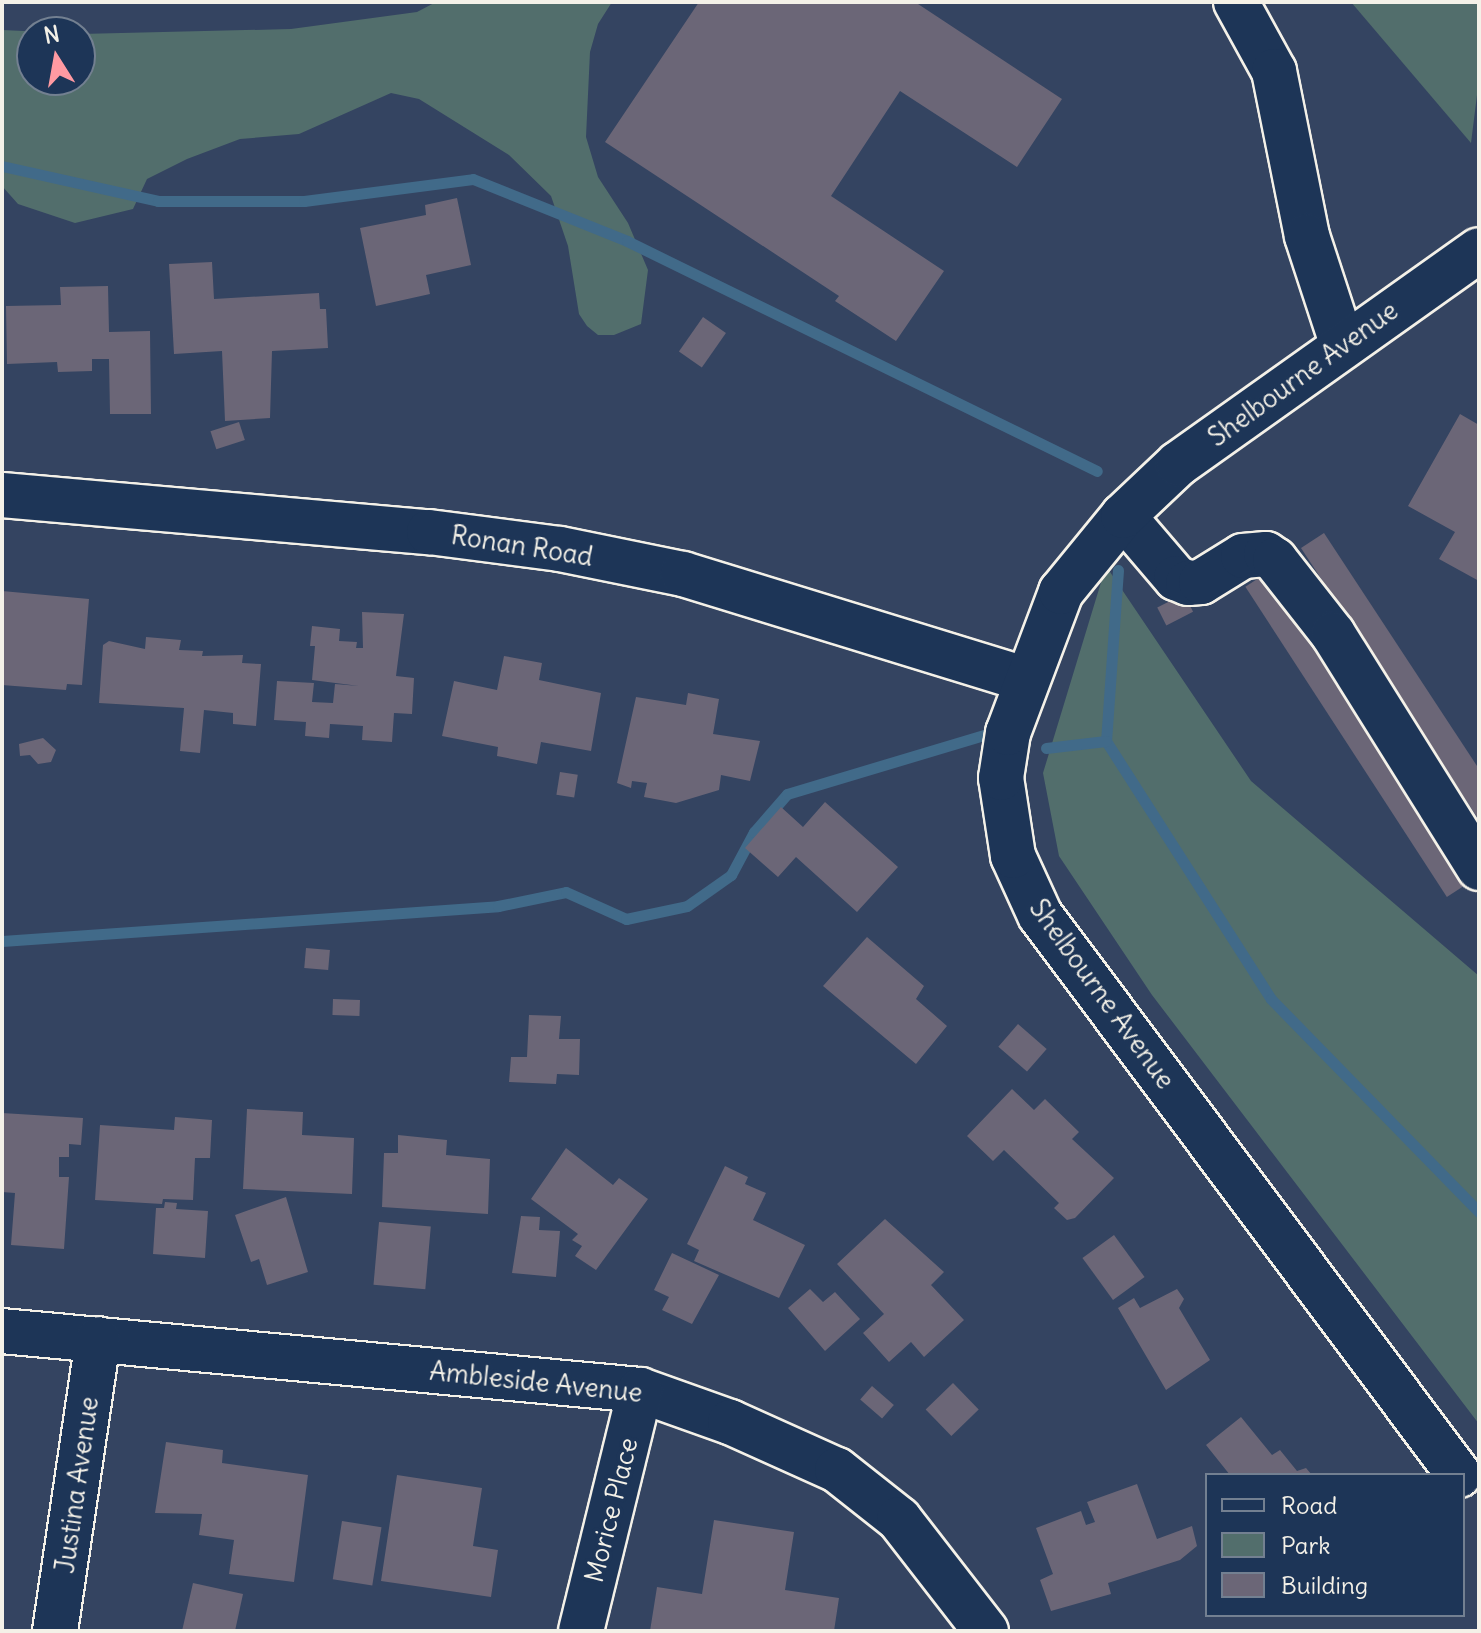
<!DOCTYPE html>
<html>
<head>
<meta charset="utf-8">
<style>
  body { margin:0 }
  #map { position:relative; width:1481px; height:1633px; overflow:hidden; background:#344461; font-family:Delius,sans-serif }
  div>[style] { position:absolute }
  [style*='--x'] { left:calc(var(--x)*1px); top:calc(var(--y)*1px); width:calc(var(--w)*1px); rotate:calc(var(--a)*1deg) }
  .green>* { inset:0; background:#526e6c }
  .stream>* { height:11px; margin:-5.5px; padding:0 5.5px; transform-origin:5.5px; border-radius:5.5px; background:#416a89 }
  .building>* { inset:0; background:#6b6677; transform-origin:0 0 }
  .roads { filter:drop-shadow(2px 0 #f4f1e8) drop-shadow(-2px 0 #f4f1e8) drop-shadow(0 2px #f4f1e8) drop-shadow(0 -2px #f4f1e8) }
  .minor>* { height:44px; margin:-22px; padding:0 22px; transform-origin:22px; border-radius:22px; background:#1d3557 }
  span { translate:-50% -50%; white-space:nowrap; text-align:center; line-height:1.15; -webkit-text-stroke:7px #1d3557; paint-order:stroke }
  .street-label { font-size:26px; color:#f4f1e8 }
  .frame { position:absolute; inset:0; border:4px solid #f4f1e8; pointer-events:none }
  .legend { position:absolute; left:1205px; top:1473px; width:260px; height:144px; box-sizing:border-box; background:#1d3557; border:2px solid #738091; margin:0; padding:10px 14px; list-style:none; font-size:24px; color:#f4f1e8 }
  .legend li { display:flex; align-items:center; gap:16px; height:40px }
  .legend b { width:40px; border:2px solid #738091 }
  .north { position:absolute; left:16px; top:16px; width:80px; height:80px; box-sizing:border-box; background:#1d3557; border:2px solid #738091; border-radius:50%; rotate:349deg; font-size:22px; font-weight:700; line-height:32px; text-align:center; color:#f4f1e8 }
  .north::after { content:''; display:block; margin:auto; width:28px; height:36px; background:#ff9aa2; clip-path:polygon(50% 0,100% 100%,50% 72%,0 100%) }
</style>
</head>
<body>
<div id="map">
  <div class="green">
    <i style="clip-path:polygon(436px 2px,612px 2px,598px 24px,590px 52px,586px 137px,598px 177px,628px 223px,648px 270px,641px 324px,614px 335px,598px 335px,587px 326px,579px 314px,568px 246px,551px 196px,509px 155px,419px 99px,391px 93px,299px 134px,240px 139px,187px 159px,147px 179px,133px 209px,75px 223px,18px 204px,2px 186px,2px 30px,46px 32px,32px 32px,32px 80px,80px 80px,80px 34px,291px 29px,417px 12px)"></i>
    <i style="clip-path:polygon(1351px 2px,1478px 2px,1479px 79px,1471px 143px)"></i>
    <i style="clip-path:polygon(1106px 566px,1251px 781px,1479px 976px,1479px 1424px,1152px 995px,1059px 856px,1043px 773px)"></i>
  </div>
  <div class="stream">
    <i style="--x:2;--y:166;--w:160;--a:12.6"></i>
    <i style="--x:158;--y:201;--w:146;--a:0"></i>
    <i style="--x:304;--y:201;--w:170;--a:-7.4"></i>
    <i style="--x:473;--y:179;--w:166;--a:21.9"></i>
    <i style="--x:627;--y:241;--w:523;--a:26.08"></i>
    <i style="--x:1118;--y:570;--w:171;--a:94"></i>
    <i style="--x:1106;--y:741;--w:306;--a:57.4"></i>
    <i style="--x:1271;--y:999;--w:298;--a:45.7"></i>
    <i style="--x:1046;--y:748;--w:60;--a:-6.7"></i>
    <i style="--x:2;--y:941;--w:497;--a:-4"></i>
    <i style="--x:498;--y:906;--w:69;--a:-11.6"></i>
    <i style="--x:566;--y:892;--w:66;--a:24.2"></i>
    <i style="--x:626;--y:919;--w:62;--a:-12"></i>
    <i style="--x:687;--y:906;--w:54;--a:-35.2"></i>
    <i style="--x:731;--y:875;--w:49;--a:-61.9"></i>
    <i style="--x:754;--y:832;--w:50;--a:-49"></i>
    <i style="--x:787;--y:794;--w:209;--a:-16.7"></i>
  </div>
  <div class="building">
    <i style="clip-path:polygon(699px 2px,915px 2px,1062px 99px,1017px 167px,900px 91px,831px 196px,944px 271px,896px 341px,835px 301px,839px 296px,605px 142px)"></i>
    <i style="clip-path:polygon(457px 198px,471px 265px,426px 275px,430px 294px,376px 306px,360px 228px,426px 215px,425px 205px)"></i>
    <i style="clip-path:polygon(212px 262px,214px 299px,319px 293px,320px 309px,326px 309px,328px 348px,272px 351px,270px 418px,225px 421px,222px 351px,174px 354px,169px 264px)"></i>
    <i style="clip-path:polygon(108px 286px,109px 332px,150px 331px,151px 414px,110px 414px,109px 359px,92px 359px,92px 371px,58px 372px,57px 362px,7px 364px,6px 306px,61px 305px,60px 287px)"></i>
    <i style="left:703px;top:317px;width:28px;height:42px;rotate:35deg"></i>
    <i style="clip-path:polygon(1460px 414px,1479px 425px,1479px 581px,1439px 559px,1455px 532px,1408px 506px)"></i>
    <i style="left:239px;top:422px;width:19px;height:30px;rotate:72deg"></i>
    <i style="clip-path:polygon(1324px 533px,1479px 769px,1479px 820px,1301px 548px)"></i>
    <i style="left:1268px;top:572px;width:370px;height:27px;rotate:57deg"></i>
    <i style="clip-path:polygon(2px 591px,89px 599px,82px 685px,67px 684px,66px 690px,2px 685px)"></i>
    <i style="left:1184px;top:594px;width:20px;height:30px;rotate:63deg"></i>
    <i style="clip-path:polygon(362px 612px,404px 614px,396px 676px,414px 678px,412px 714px,394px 713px,392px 742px,362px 740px,363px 726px,330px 724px,329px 738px,305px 736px,306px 722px,274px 720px,277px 681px,314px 683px,312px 702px,333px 703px,335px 684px,359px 686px,312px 680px,315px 646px,310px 646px,312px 626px,340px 629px,339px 641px,357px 642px,356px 648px,363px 648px)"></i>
    <i style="clip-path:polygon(146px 637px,181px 640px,179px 650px,203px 651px,202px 656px,243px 655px,242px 663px,261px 664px,256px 726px,233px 724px,233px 713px,204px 710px,200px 753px,180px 751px,184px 708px,99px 703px,103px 645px,109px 641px,145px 649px)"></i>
    <i style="clip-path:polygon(504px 656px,542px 663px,539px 680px,601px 693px,591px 751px,541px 742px,537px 764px,497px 756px,498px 747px,442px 736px,454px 681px,497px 690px)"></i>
    <i style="clip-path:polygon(688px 693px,719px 699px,713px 734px,760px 741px,750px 781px,721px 775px,719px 790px,676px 803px,644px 797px,647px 783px,632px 781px,631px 788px,617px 783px,636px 697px,686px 705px)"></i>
    <i style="clip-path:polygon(43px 738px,56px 750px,51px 762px,38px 764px,30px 755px,20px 756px,19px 744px)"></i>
    <i style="left:560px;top:772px;width:18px;height:23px;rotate:9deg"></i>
    <i style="clip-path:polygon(825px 802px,898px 867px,857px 912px,796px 857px,778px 877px,745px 848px,781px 807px,803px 827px)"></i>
    <i style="clip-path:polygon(867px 937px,924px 986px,916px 999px,947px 1026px,916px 1064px,823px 986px)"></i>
    <i style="left:306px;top:948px;width:24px;height:20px;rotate:5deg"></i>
    <i style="left:333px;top:999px;width:27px;height:16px;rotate:2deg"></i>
    <i style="clip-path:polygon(529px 1015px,561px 1016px,559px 1039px,580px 1039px,579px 1075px,557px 1074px,556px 1084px,509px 1082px,511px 1057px,527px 1057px)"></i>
    <i style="left:1018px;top:1024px;width:38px;height:30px;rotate:41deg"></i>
    <i style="clip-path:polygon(1012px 1089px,1034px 1110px,1045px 1099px,1079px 1132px,1072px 1139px,1114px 1178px,1075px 1218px,1067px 1220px,1054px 1208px,1059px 1203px,1004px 1150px,993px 1161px,967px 1136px)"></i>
    <i style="clip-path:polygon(247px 1109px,303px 1112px,302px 1135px,354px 1138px,352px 1194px,243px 1189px)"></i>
    <i style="clip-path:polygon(2px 1113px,83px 1118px,81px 1145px,69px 1144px,69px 1157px,59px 1157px,59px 1177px,69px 1177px,64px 1249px,11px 1245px,15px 1193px,2px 1192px)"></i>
    <i style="clip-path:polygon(175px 1117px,212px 1120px,210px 1158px,195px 1158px,193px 1200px,163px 1199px,162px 1204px,95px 1200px,100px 1125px,174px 1130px)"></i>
    <i style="clip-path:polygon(398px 1135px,447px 1140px,446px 1155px,490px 1159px,488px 1214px,382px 1207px,384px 1153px,398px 1153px)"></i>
    <i style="clip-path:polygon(566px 1148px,613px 1185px,619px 1178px,648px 1199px,596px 1270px,575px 1256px,582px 1246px,572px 1240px,578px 1234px,531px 1199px)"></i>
    <i style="clip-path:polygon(725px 1166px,748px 1177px,745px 1184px,766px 1193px,753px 1220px,805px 1245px,779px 1298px,694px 1261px,699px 1250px,687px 1244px)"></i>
    <i style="clip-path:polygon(286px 1197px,308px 1272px,267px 1285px,259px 1259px,251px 1262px,235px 1215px)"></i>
    <i style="clip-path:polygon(165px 1202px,177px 1203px,176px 1209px,208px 1211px,205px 1258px,153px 1254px,156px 1208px,164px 1208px)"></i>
    <i style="clip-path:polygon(521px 1216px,540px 1217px,539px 1230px,560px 1231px,556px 1277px,512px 1273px)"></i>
    <i style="clip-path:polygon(885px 1219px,944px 1272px,931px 1285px,964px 1320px,924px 1357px,911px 1342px,889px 1362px,863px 1333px,884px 1314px,837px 1264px)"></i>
    <i style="left:379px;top:1222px;width:52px;height:63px;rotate:5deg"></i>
    <i style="left:1114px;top:1235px;width:52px;height:39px;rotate:54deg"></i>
    <i style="clip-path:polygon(672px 1253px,719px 1275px,692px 1324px,662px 1310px,669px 1297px,654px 1290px)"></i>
    <i style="clip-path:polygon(810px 1289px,823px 1302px,835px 1292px,860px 1319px,825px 1351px,788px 1308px)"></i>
    <i style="clip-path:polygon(1177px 1289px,1184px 1299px,1179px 1308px,1210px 1360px,1166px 1390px,1118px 1308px,1134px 1298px,1140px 1308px)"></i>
    <i style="left:953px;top:1383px;width:37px;height:38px;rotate:46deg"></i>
    <i style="left:872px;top:1386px;width:29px;height:18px;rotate:41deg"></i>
    <i style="clip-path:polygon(1241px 1417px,1272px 1455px,1280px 1450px,1297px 1471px,1306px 1468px,1312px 1475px,1230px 1475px,1206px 1445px)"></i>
    <i style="clip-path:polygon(166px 1442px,223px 1450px,222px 1463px,308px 1475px,294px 1582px,229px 1574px,234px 1540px,199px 1535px,202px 1514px,155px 1513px)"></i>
    <i style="clip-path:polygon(397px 1475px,482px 1488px,473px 1546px,498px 1550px,491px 1597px,381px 1581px)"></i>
    <i style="clip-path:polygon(1137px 1484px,1157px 1539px,1192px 1526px,1197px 1546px,1180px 1560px,1108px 1583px,1111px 1594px,1051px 1611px,1040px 1580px,1053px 1574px,1036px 1528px,1081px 1511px,1086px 1525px,1095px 1522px,1087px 1502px)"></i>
    <i style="clip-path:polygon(714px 1520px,794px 1532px,785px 1590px,839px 1598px,834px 1631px,650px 1631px,657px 1587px,702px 1594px)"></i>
    <i style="left:342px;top:1521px;width:40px;height:59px;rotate:9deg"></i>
    <i style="clip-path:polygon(193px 1583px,243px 1594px,235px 1631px,182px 1631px)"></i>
  </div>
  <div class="roads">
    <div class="minor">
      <i style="--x:1236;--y:2;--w:79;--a:61.2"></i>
      <i style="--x:1274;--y:71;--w:168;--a:78.7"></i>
      <i style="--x:1307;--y:236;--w:113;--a:71.9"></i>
      <i style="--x:2;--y:495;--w:429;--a:5"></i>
      <i style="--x:429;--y:532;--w:132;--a:7.4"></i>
      <i style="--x:560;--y:549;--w:126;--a:11.5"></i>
      <i style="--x:683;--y:574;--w:360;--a:17.1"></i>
      <i style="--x:1123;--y:516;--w:82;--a:49.5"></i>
      <i style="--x:1176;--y:578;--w:13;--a:23"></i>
      <i style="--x:1188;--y:583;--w:13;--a:-4"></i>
      <i style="--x:1201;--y:582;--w:49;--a:-31.8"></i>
      <i style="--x:1243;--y:556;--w:23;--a:-5"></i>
      <i style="--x:1266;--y:554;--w:11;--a:34"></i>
      <i style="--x:1275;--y:560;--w:94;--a:51.9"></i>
      <i style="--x:1333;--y:634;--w:276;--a:58"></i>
      <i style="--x:2;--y:1331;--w:641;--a:5.28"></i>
      <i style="--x:640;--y:1390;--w:96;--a:19.6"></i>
      <i style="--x:730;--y:1422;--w:117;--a:24.2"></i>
      <i style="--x:837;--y:1470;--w:79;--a:38.3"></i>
      <i style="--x:899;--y:1519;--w:142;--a:52.2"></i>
      <i style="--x:1459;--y:1475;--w:699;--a:-126.8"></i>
      <i style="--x:1040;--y:915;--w:65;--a:-114.6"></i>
      <i style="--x:1013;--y:856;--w:79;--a:-98.7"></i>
      <i style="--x:1001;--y:778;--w:46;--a:-81.2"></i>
      <i style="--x:1008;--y:733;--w:151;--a:-69.4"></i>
      <i style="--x:1061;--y:592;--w:98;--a:-50.8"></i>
      <i style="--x:1123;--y:516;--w:76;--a:-43.4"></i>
      <i style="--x:1178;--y:464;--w:369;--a:-35.4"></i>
      <i style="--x:55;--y:1631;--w:295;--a:-81.6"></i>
      <i style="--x:581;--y:1631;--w:248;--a:-76.2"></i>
    </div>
  </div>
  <div class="street-label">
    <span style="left:1303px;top:374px;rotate:-36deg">Shelbourne Avenue</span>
    <span style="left:522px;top:546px;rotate:9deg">Ronan Road</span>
    <span style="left:1102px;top:994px;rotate:54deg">Shelbourne Avenue</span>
    <span style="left:536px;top:1382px;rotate:6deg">Ambleside Avenue</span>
    <span style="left:77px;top:1485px;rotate:-82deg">Justina Avenue</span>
    <span style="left:611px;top:1510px;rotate:-76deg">Morice Place</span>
  </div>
  <div class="frame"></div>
  <ul class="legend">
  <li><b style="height:10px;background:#1d3557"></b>Road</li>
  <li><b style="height:22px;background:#526e6c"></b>Park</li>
  <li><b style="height:22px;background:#6b6677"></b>Building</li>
  </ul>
  <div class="north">N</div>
</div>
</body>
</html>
